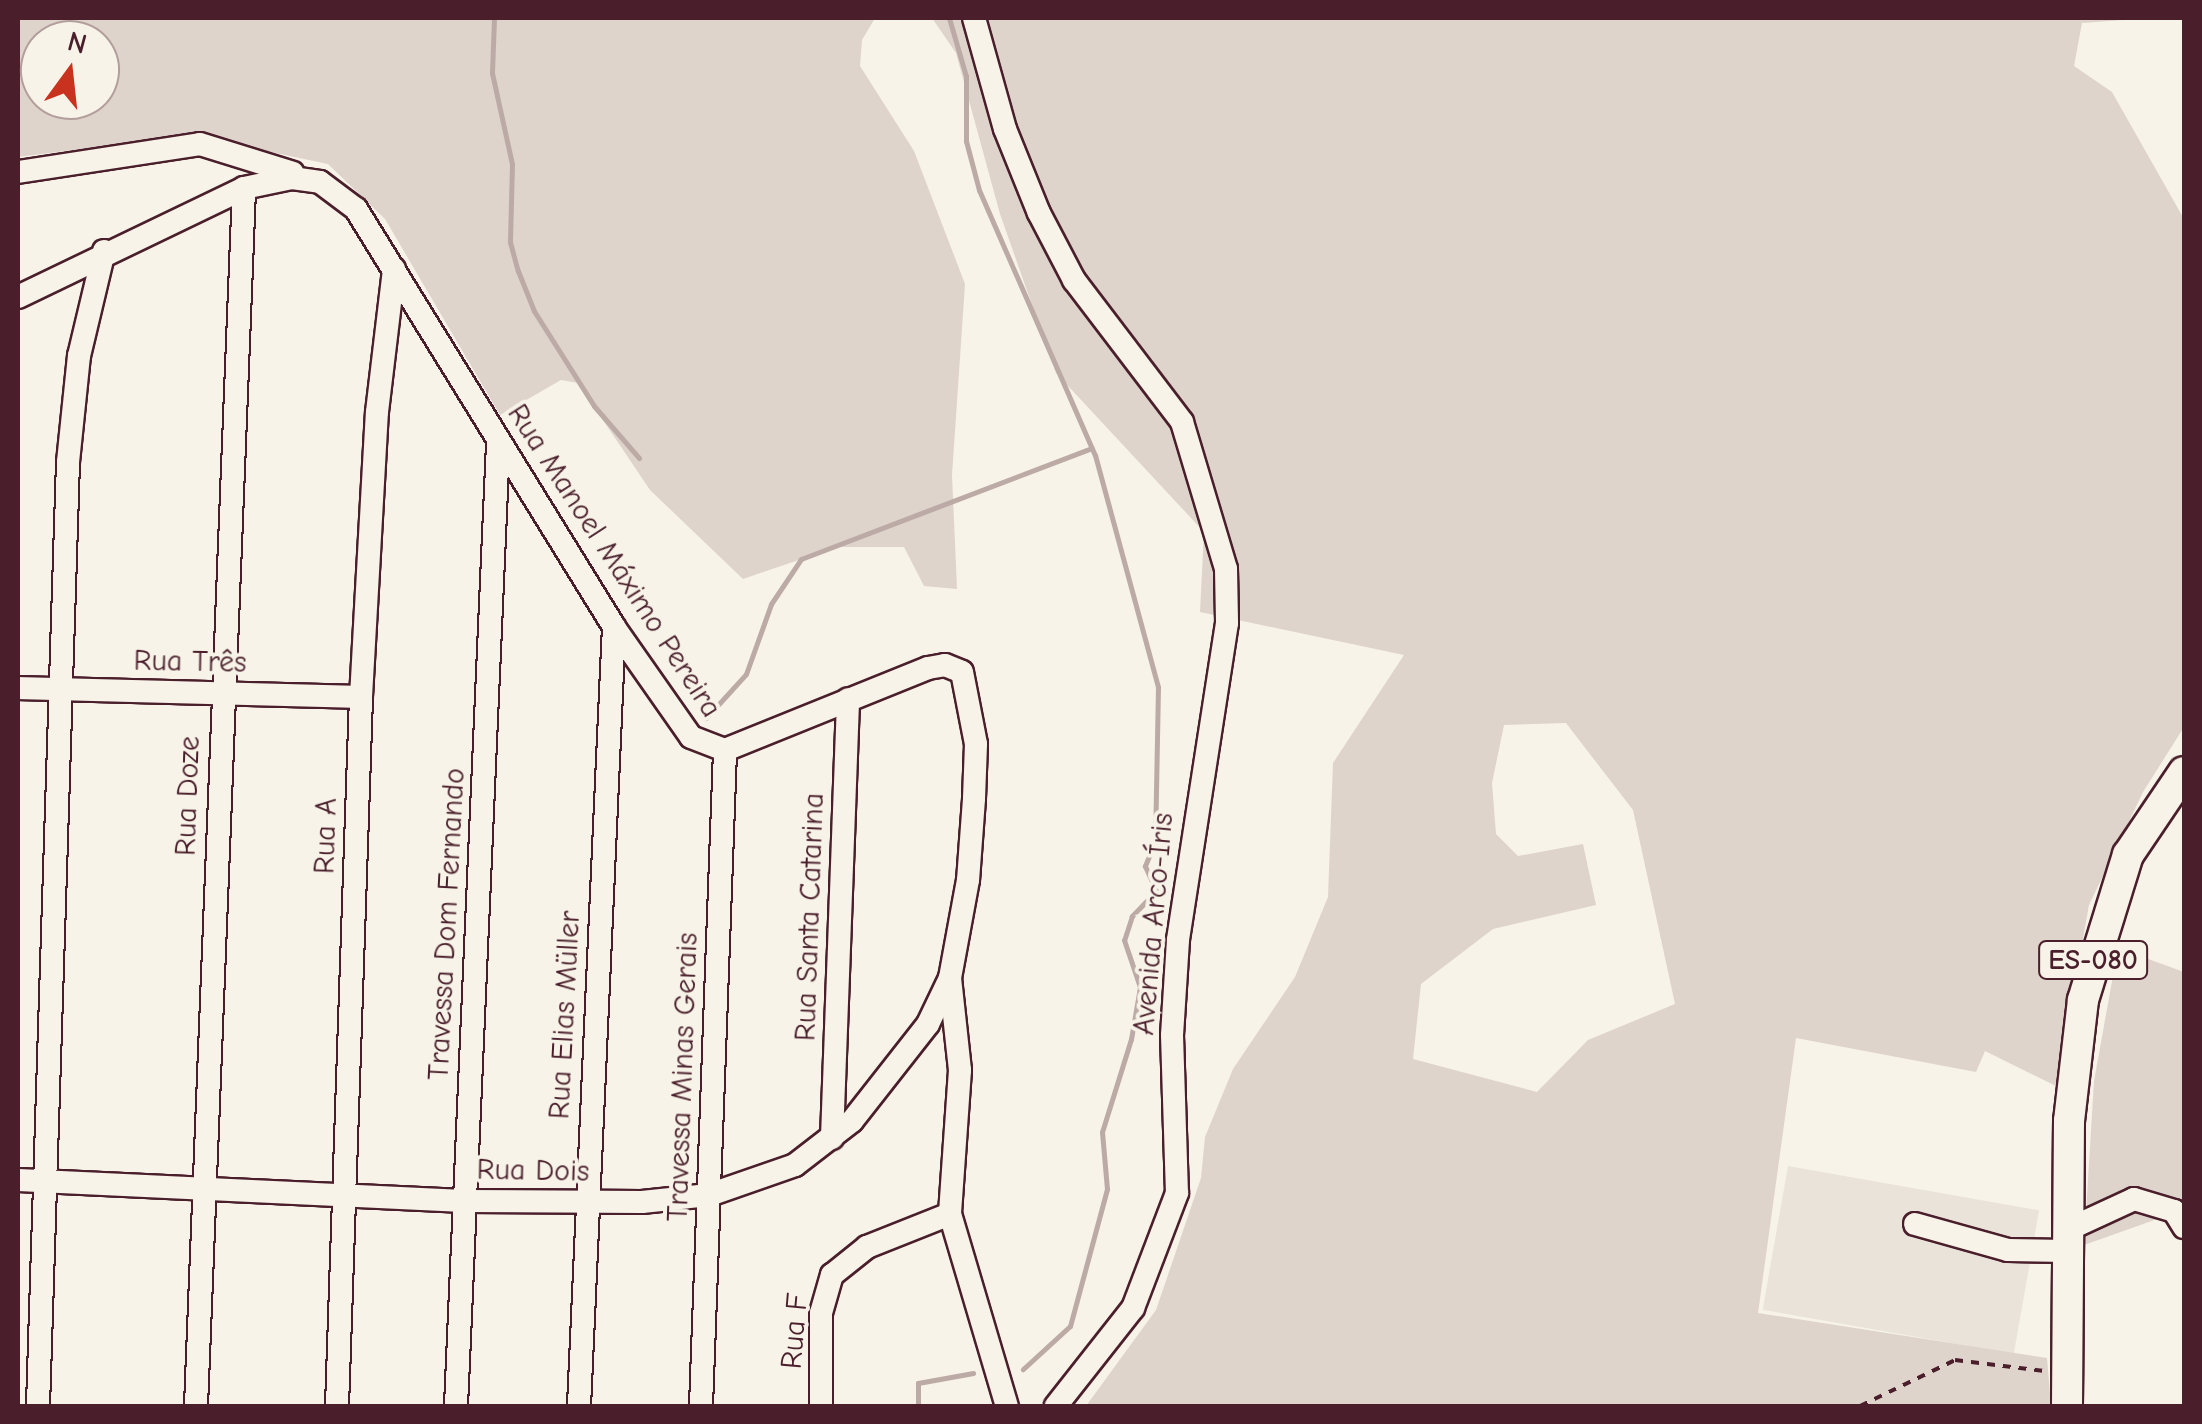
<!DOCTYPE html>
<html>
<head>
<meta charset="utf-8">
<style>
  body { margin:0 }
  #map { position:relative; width:2202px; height:1424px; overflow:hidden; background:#f7f3e8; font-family:"Comic Neue",sans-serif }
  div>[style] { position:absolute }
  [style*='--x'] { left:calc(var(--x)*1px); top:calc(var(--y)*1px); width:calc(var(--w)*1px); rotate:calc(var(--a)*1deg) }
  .built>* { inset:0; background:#eae3da; transform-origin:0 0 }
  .green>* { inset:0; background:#ded4cc }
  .stream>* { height:5px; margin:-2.5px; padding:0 2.5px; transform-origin:2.5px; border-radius:2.5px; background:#bcaaa7 }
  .path>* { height:4px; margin-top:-2px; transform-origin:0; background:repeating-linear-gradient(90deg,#4a1f2b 0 8px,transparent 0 16px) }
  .roads { filter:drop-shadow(2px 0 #4a1f2b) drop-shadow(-2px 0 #4a1f2b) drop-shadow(0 2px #4a1f2b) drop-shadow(0 -2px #4a1f2b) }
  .minor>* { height:22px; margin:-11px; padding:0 11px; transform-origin:11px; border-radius:11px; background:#f7f3e8 }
  .major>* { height:30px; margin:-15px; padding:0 15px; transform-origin:15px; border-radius:15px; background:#f7f3e8 }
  span { translate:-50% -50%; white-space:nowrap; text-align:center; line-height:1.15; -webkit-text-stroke:8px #f7f3e8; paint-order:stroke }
  .shield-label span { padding:2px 8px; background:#f7f3e8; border:2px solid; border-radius:8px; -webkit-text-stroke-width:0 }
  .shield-label { font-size:28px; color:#4a1f2b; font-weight:700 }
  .street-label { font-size:30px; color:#4a1f2b }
  .frame { position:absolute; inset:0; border:20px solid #4a1f2b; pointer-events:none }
  .north { position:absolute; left:20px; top:20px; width:100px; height:100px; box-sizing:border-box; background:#f7f3e8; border:2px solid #b29e9c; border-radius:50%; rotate:15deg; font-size:28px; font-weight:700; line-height:40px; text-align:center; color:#4a1f2b }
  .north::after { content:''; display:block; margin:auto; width:35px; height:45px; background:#c8321e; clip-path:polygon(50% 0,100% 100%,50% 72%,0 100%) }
</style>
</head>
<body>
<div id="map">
  <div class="built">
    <i style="left:1788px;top:1166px;width:255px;height:146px;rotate:10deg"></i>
  </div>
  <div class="green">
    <i style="clip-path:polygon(evenodd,18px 18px,875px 18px,862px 40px,860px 66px,914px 151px,965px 284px,952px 475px,957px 589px,924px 586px,904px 547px,837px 547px,743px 579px,650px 490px,578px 383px,561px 380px,500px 415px,385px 219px,328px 164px,190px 135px,18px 157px,18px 18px,40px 40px,100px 40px,100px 100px,40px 100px,40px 40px)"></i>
    <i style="clip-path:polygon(evenodd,932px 18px,2151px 18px,2082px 23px,2074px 66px,2112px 92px,2184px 219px,2184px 727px,2143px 792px,2089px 905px,2056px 1086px,1985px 1051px,1976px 1072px,1796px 1038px,1758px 1313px,2047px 1358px,2051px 1406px,1086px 1406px,1156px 1310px,1201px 1178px,1205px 1137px,1233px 1069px,1295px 977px,1328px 897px,1333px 763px,1404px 655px,1200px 612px,1204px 532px,1056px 373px,1000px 214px,956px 53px,932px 18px,1566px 723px,1633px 810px,1675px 1004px,1588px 1040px,1537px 1092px,1413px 1059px,1421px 984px,1493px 929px,1596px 905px,1583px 844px,1518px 856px,1496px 834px,1492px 783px,1504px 725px,1566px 723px)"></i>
    <i style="clip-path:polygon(2118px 948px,2184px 972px,2184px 1237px,2177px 1212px,2084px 1245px,2094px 1081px)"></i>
  </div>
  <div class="stream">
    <i style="--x:494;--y:18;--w:55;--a:92.1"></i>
    <i style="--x:492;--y:73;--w:93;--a:77.6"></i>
    <i style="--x:512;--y:164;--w:78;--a:91.5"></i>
    <i style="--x:510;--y:242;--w:30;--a:75"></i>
    <i style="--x:518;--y:271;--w:43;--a:68.2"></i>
    <i style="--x:534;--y:311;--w:112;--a:57.7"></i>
    <i style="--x:594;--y:406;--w:69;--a:49.1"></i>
    <i style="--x:949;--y:18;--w:60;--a:73.7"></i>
    <i style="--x:966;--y:76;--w:65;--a:90"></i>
    <i style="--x:966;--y:141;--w:51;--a:75.1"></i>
    <i style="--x:979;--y:190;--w:289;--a:66.4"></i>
    <i style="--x:1095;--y:455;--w:240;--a:74.8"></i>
    <i style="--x:1158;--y:687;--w:155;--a:91.1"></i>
    <i style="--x:1155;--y:842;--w:26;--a:113"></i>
    <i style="--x:1145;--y:866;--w:27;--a:66"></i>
    <i style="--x:1156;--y:891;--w:35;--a:134"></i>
    <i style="--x:1132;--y:916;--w:25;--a:108"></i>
    <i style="--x:1124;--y:940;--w:50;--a:71.2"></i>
    <i style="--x:1140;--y:987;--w:53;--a:99.8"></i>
    <i style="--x:1131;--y:1039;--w:97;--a:107.3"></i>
    <i style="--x:1102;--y:1132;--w:57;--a:85"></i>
    <i style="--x:1107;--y:1189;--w:142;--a:105.1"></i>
    <i style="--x:1070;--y:1326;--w:64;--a:137.5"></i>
    <i style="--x:706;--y:718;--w:59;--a:-47.7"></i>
    <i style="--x:746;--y:674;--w:74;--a:-70.3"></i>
    <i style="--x:771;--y:604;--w:54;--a:-56.3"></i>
    <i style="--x:801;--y:559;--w:311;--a:-20.9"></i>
    <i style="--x:918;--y:1406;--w:23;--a:-90"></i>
    <i style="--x:918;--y:1383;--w:56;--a:-10.3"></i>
  </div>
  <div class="path">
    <i style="--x:1860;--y:1406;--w:106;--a:-25.8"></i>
    <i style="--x:1955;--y:1360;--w:90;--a:7"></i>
  </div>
  <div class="roads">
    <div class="minor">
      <i style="--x:974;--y:18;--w:115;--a:74.4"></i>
      <i style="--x:1005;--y:129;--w:91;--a:68"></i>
      <i style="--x:1039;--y:213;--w:76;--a:62.4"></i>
      <i style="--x:1074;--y:280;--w:178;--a:52.7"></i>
      <i style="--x:1182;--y:422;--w:153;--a:73.3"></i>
      <i style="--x:1226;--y:569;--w:54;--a:88.9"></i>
      <i style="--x:1227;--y:623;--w:321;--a:98.8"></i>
      <i style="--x:1178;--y:940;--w:95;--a:93.6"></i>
      <i style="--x:1172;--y:1035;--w:158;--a:88.2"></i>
      <i style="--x:1177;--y:1193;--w:123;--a:110.9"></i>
      <i style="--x:1133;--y:1308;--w:125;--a:128.2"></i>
      <i style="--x:18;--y:172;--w:184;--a:-8.7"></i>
      <i style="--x:200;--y:144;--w:97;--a:17.3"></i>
      <i style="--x:18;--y:297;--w:251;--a:-25.7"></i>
      <i style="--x:244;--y:188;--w:49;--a:-11.8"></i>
      <i style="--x:292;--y:178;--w:28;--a:8"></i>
      <i style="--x:320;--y:182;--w:45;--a:36.9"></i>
      <i style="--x:356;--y:209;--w:491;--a:58.3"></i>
      <i style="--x:614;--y:627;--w:134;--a:55"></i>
      <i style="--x:691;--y:737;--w:36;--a:21"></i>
      <i style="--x:725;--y:750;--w:219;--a:-22"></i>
      <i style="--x:928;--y:668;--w:17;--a:-10"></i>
      <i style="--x:945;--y:665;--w:18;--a:22"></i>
      <i style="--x:962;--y:672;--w:73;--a:79"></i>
      <i style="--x:976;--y:744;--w:55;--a:92.1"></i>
      <i style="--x:974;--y:799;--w:81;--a:94.2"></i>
      <i style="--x:968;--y:880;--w:100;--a:100.4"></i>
      <i style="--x:950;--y:978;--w:93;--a:83.8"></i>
      <i style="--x:960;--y:1070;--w:144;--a:94"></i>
      <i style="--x:950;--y:1214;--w:200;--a:73.5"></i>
      <i style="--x:18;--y:688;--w:343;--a:1.5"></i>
      <i style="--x:832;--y:1138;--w:439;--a:-87.9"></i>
      <i style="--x:18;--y:1180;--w:446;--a:2.7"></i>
      <i style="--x:464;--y:1201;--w:178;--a:0.3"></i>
      <i style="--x:642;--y:1202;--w:67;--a:-6"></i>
      <i style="--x:709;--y:1195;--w:91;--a:-19.2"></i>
      <i style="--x:795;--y:1165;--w:72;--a:-37.7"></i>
      <i style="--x:852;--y:1121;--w:123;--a:-51.9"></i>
      <i style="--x:928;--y:1024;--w:51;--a:-64.4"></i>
      <i style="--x:1915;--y:1224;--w:97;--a:15.6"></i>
      <i style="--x:2008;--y:1250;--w:59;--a:1"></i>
      <i style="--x:2067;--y:1230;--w:74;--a:-24.8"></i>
      <i style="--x:2134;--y:1199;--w:42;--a:16.7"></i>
      <i style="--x:2174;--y:1211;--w:19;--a:58"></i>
      <i style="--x:38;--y:1406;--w:944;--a:-88.18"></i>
      <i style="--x:68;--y:462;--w:107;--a:-84.1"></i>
      <i style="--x:79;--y:356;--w:108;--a:-76.6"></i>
      <i style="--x:196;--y:1406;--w:1219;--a:-87.74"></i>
      <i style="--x:337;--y:1406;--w:709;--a:-88.06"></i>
      <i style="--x:361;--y:697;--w:285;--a:-86.8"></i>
      <i style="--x:377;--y:412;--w:144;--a:-83.2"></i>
      <i style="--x:456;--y:1406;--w:963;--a:-87.5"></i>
      <i style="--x:579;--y:1406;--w:780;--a:-87.43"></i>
      <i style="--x:701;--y:1406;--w:656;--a:-87.9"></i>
      <i style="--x:821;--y:1406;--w:93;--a:-90"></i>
      <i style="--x:821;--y:1313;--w:40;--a:-74"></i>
      <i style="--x:832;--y:1275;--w:45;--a:-38.7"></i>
      <i style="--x:867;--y:1247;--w:89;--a:-21.7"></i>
    </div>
    <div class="major">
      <i style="--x:2067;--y:1406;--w:285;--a:-89.6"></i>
      <i style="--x:2069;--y:1121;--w:122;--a:-83.4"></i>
      <i style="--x:2083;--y:1000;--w:152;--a:-72.8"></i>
      <i style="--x:2128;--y:855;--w:100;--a:-56"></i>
    </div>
  </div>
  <div class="shield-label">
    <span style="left:2093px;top:960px">ES-080</span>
  </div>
  <div class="street-label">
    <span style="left:614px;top:561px;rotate:57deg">Rua Manoel Máximo Pereira</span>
    <span style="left:190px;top:662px;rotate:1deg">Rua Três</span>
    <span style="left:188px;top:796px;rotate:-88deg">Rua Doze</span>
    <span style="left:326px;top:836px;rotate:-88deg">Rua A</span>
    <span style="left:810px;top:917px;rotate:-88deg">Rua Santa Catarina</span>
    <span style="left:447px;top:924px;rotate:-87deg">Travessa Dom Fernando</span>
    <span style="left:1154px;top:924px;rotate:-85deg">Avenida Arco-Íris</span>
    <span style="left:565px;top:1015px;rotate:-87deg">Rua Elias Müller</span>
    <span style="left:683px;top:1077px;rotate:-88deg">Travessa Minas Gerais</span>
    <span style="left:533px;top:1171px;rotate:1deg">Rua Dois</span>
    <span style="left:795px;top:1331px;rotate:-85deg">Rua F</span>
  </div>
  <div class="frame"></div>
  <div class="north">N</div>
</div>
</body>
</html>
